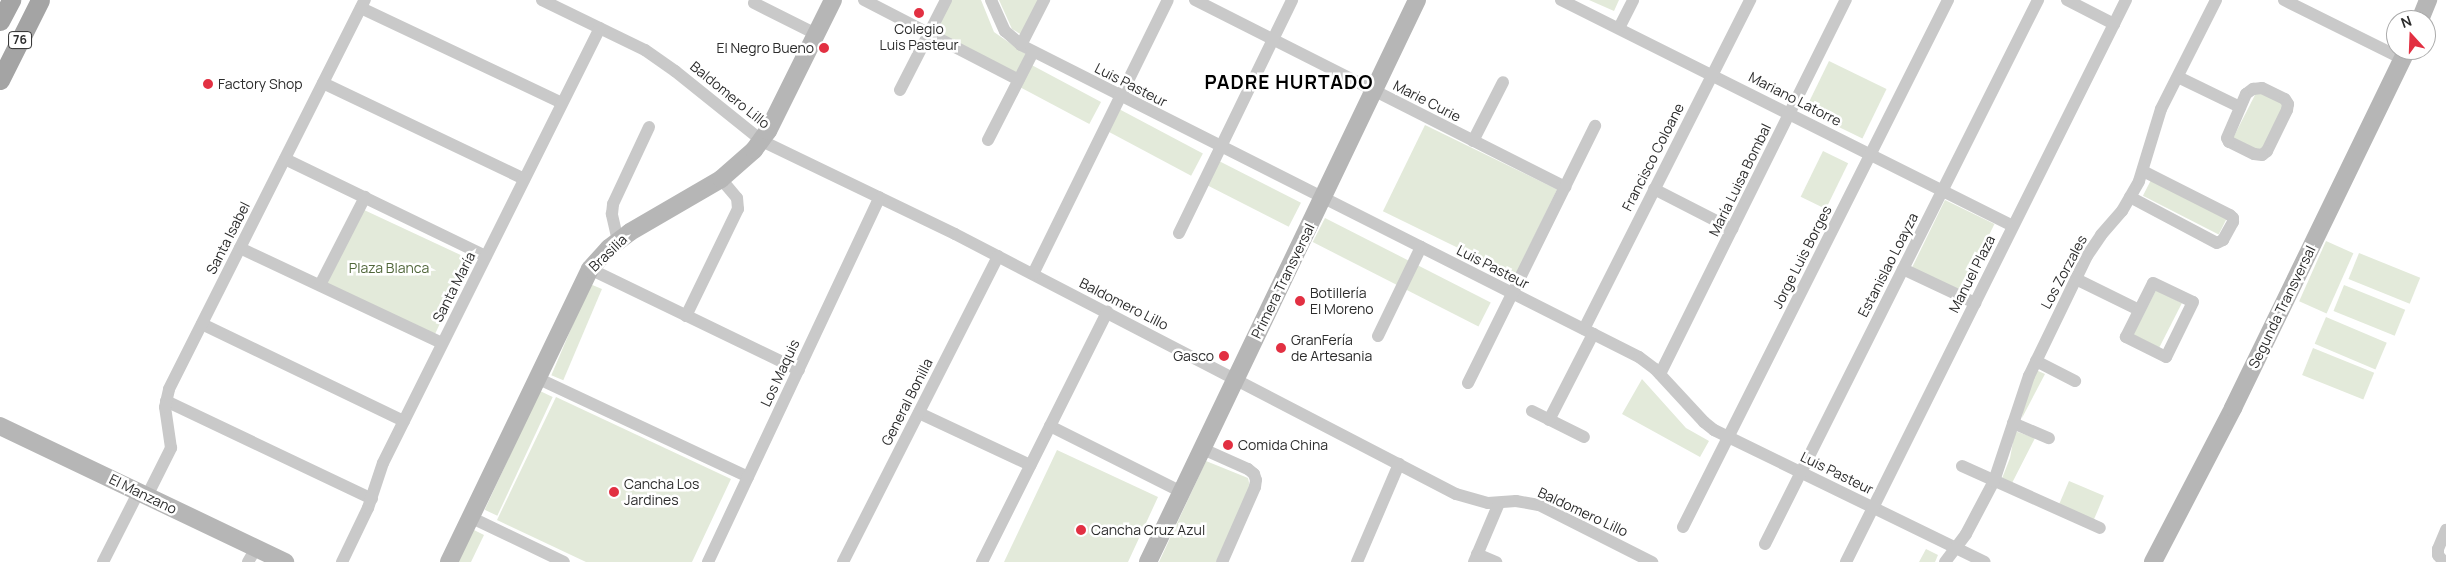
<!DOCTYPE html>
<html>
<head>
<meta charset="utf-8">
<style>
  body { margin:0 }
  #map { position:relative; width:2446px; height:562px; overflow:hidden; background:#fff; font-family:Manrope,sans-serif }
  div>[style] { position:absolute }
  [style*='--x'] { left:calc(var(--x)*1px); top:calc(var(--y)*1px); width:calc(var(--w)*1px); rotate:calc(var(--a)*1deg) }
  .green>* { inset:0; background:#e3eada; transform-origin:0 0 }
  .street>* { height:12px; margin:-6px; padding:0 6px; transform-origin:6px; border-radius:6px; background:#c9c9c9 }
  .secondary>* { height:18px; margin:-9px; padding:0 9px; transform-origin:9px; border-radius:9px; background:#b6b6b6 }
  .primary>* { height:19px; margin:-9.5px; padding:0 9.5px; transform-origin:9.5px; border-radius:9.5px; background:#a4a4a4 }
  .dots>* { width:14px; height:14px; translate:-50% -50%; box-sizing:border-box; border:2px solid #fff; border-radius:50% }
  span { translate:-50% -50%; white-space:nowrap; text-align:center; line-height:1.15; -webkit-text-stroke:5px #fff; paint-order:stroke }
  .shield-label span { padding:1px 4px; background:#fff; border:1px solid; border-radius:4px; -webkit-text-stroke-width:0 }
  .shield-label { font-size:12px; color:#2c2c2c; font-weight:700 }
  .poi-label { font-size:14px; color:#2c2c2c }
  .right { translate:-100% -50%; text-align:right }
  .left { translate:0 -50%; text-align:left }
  .street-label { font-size:14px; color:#2c2c2c }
  .park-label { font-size:14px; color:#51673b }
  .district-label { font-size:19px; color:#000; font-weight:700; letter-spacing:1px }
  .north { position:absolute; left:2386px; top:10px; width:50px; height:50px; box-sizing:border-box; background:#fff; border:1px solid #ababab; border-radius:50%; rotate:340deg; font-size:14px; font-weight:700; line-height:20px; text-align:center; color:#2c2c2c }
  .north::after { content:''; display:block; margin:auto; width:18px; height:22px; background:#e23042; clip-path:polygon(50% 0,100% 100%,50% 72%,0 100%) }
</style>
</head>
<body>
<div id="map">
  <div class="green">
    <i style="clip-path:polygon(951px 0,981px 0,994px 32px,1027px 55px,1018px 74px,936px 31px)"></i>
    <i style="clip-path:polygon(999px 0,1040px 0,1022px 35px,1012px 29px)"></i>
    <i style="clip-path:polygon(1589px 0,1619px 0,1614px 11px)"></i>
    <i style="left:1829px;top:61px;width:64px;height:55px;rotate:26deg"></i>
    <i style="left:1026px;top:62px;width:85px;height:25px;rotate:28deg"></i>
    <i style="left:2257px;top:91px;width:31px;height:55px;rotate:27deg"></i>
    <i style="left:1119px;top:109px;width:95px;height:25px;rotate:28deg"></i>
    <i style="left:1425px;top:125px;width:147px;height:96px;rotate:26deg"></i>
    <i style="left:1823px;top:151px;width:28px;height:51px;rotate:26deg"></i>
    <i style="left:1219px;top:161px;width:92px;height:27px;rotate:27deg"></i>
    <i style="left:2152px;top:178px;width:85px;height:20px;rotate:27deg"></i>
    <i style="left:1945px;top:200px;width:55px;height:76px;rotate:26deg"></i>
    <i style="left:362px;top:209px;width:119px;height:84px;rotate:25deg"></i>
    <i style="left:1325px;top:218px;width:186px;height:27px;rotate:27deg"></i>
    <i style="left:2326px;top:241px;width:30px;height:66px;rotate:24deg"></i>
    <i style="left:2359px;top:253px;width:66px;height:28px;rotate:22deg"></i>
    <i style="left:590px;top:284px;width:13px;height:99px;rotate:23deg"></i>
    <i style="left:2344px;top:285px;width:66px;height:28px;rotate:22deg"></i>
    <i style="left:2156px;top:290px;width:29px;height:50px;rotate:27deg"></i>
    <i style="left:2326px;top:317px;width:66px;height:29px;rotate:23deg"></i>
    <i style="left:2313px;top:348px;width:66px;height:29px;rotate:22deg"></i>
    <i style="clip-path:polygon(2036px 370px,2045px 374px,2022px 418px,2024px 402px)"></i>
    <i style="clip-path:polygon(1642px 379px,1686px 428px,1709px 441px,1700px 457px,1622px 414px)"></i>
    <i style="left:540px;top:391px;width:14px;height:131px;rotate:25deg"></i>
    <i style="clip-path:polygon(556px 397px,731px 479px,692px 562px,586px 562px,497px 520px)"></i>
    <i style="clip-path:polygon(2015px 431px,2035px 438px,2011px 485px,2001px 481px,2010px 458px)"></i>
    <i style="clip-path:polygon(1057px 450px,1158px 497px,1128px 562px,1004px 562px)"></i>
    <i style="clip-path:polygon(1206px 461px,1248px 478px,1250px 487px,1216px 562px,1159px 562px)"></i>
    <i style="left:2069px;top:481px;width:38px;height:28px;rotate:23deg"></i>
    <i style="clip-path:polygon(472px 529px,484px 535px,471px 562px,456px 562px)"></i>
    <i style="clip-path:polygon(1926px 549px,1938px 555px,1935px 562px,1919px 562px)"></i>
  </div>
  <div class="street">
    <i style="--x:542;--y:0;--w:114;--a:25.9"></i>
    <i style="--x:645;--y:50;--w:37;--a:35"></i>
    <i style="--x:675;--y:71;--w:112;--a:38.8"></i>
    <i style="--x:762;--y:141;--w:214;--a:25.7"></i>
    <i style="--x:955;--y:234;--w:564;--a:27.43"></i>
    <i style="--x:1456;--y:494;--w:33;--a:16"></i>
    <i style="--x:1488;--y:503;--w:28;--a:-4"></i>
    <i style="--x:1516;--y:501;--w:23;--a:10"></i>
    <i style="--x:1539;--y:505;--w:127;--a:26.8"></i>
    <i style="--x:864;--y:0;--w:174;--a:27.3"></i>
    <i style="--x:991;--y:0;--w:34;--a:66"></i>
    <i style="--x:1005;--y:31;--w:21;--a:41"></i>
    <i style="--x:1021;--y:45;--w:692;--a:26.79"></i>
    <i style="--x:1639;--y:357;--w:20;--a:37"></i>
    <i style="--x:1655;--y:369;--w:72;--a:47.2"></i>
    <i style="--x:1704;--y:422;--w:13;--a:39"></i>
    <i style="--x:1714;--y:430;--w:301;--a:26"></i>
    <i style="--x:1195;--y:0;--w:415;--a:26.8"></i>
    <i style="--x:1561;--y:0;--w:505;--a:26.57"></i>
    <i style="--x:2067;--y:0;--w:53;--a:27.1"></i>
    <i style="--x:2284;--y:0;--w:133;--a:26.4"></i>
    <i style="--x:754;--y:3;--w:69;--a:26.6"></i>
    <i style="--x:361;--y:8;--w:222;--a:25.3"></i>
    <i style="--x:1619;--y:28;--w:31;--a:-63"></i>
    <i style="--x:1021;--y:45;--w:51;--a:-62.9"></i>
    <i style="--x:2178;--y:77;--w:69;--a:25.8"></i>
    <i style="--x:323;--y:83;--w:223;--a:25.5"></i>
    <i style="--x:2262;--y:88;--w:25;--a:26"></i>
    <i style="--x:2285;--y:99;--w:6;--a:59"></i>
    <i style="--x:2288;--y:104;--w:6;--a:99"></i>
    <i style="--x:2287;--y:110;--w:46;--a:116"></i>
    <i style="--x:2267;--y:151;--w:6;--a:141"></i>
    <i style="--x:2262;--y:155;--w:8;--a:-173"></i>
    <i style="--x:2254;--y:154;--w:28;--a:-154"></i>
    <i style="--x:2229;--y:142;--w:4;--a:-117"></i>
    <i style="--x:2227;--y:138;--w:48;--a:-66.6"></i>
    <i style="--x:2246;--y:94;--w:9;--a:-36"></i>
    <i style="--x:2253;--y:89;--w:9;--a:-6"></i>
    <i style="--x:900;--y:90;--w:101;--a:-62.9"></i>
    <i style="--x:988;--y:140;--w:99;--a:-62.9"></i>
    <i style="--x:1473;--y:141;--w:66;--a:-63"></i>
    <i style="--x:285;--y:159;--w:223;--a:25.8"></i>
    <i style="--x:1654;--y:189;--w:88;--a:27.1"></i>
    <i style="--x:2130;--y:197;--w:98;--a:27.9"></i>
    <i style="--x:2217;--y:243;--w:7;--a:-27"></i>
    <i style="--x:2223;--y:240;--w:21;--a:-61"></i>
    <i style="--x:2233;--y:222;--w:4;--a:-90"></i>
    <i style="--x:2233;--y:218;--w:4;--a:-135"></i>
    <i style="--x:2230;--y:215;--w:97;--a:-153.2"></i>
    <i style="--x:1179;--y:233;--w:259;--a:-64.1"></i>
    <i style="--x:618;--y:241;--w:28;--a:-103"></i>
    <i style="--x:612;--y:214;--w:10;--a:-84"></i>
    <i style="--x:613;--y:204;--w:85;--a:-64.9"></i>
    <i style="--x:240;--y:248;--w:223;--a:25.2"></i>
    <i style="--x:590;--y:269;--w:232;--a:25.8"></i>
    <i style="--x:1903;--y:269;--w:80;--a:25.3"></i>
    <i style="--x:1033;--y:274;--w:305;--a:-63.8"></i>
    <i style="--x:2076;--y:279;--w:70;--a:26.2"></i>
    <i style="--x:2153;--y:283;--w:44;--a:25.4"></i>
    <i style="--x:2193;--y:302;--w:61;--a:116.1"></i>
    <i style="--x:2166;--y:357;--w:45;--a:-153.4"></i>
    <i style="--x:2126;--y:337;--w:60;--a:-63.4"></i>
    <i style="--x:320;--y:285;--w:99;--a:-62.9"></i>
    <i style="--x:686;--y:316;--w:119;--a:-64.1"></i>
    <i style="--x:738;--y:209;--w:11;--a:-95"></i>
    <i style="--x:737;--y:198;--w:25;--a:-130"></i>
    <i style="--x:202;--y:324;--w:224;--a:25.7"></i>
    <i style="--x:1584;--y:329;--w:369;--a:-63.2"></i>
    <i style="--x:1378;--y:336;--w:99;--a:-64.2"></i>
    <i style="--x:2036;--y:361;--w:44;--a:27.1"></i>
    <i style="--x:1660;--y:374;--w:418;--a:-63.6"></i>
    <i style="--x:537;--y:378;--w:233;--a:25.1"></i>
    <i style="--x:1468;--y:383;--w:287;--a:-63.7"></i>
    <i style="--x:166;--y:401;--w:228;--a:25.4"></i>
    <i style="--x:1532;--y:411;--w:58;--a:26.6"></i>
    <i style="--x:919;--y:413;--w:123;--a:25.1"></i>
    <i style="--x:1549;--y:420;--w:97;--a:-62.9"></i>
    <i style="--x:2013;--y:423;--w:39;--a:23"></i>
    <i style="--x:1050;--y:426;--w:148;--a:26.6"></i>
    <i style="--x:1203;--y:449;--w:49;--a:24"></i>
    <i style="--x:1248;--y:469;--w:8;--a:40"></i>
    <i style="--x:1254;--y:474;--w:6;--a:72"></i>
    <i style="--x:1256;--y:480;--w:7;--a:98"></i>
    <i style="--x:1255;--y:487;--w:82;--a:113.7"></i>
    <i style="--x:1962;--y:466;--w:151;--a:24.2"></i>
    <i style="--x:147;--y:496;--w:54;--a:-63.4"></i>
    <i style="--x:171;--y:448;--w:41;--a:-98.3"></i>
    <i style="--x:165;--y:407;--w:18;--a:-77"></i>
    <i style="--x:169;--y:389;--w:436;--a:-63.3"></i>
    <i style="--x:470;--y:517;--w:104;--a:25.6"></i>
    <i style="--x:1683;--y:527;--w:590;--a:-63.3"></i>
    <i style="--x:1765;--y:544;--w:609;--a:-63.35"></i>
    <i style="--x:1477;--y:554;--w:21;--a:23"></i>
    <i style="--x:103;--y:562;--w:80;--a:-63.1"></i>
    <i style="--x:248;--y:562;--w:16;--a:-60"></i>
    <i style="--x:342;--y:562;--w:60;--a:-64.3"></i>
    <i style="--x:368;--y:508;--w:47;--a:-71.6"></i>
    <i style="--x:383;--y:463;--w:486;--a:-63.5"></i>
    <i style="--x:708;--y:562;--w:403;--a:-64.8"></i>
    <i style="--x:843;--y:562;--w:343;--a:-63.1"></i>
    <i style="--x:982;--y:562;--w:280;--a:-63.4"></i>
    <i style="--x:1357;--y:562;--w:107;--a:-66.8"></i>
    <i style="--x:1474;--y:562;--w:64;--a:-67"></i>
    <i style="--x:1846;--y:562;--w:628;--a:-63.52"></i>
    <i style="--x:1945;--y:562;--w:35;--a:-53"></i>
    <i style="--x:1966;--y:534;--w:60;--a:-62.2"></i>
    <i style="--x:1994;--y:481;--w:111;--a:-71.6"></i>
    <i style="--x:2029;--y:376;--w:133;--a:-64.2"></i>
    <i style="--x:2087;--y:256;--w:25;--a:-56"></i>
    <i style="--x:2101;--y:235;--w:32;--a:-49"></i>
    <i style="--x:2122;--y:211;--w:34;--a:-60"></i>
    <i style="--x:2139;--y:181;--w:75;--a:-73"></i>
    <i style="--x:2161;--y:109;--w:122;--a:-63.2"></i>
    <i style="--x:2444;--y:562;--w:9;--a:-131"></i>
    <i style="--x:2438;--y:555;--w:6;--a:-90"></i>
    <i style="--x:2438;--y:549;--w:21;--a:-67"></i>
  </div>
  <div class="secondary">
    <i style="--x:2420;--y:20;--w:22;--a:-68"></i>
    <i style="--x:0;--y:426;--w:316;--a:25.5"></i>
    <i style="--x:449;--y:562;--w:325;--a:-64.3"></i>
    <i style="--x:590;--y:269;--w:28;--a:-48"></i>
    <i style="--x:609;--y:248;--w:26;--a:-37"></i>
    <i style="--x:630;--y:232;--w:105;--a:-30.2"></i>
    <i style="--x:721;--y:179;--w:44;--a:-41.3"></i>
    <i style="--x:754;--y:150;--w:24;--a:-54"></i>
    <i style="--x:768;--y:131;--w:146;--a:-63.6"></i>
    <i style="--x:1148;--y:562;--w:623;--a:-64.42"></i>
    <i style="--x:2153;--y:562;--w:174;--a:-62.5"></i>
    <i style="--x:2233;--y:408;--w:398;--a:-64.1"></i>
  </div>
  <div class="primary">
    <i style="--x:0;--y:21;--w:24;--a:-62"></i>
    <i style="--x:0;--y:80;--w:89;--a:-63.4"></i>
  </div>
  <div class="dots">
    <i style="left:919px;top:13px;background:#e23042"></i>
    <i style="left:824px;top:48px;background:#e23042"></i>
    <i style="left:208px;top:84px;background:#e23042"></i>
    <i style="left:1300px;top:301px;background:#e23042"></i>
    <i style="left:1281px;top:348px;background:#e23042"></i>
    <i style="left:1224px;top:356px;background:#e23042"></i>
    <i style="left:1228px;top:445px;background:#e23042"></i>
    <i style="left:614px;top:492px;background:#e23042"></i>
    <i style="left:1081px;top:530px;background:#e23042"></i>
  </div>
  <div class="shield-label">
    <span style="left:20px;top:40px">76</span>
  </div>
  <div class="poi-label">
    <span style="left:919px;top:37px">Colegio<br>Luis Pasteur</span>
    <span class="right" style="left:814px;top:48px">El Negro Bueno</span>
    <span class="left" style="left:218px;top:84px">Factory Shop</span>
    <span class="left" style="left:1310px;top:301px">Botillería<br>El Moreno</span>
    <span class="left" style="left:1291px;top:348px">GranFería<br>de Artesania</span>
    <span class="right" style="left:1214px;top:356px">Gasco</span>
    <span class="left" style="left:1238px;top:445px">Comida China</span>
    <span class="left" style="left:624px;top:492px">Cancha Los<br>Jardines</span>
    <span class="left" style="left:1091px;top:530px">Cancha Cruz Azul</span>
  </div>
  <div class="street-label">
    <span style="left:1131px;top:85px;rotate:27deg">Luis Pasteur</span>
    <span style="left:730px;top:95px;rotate:39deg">Baldomero Lillo</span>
    <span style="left:1795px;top:99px;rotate:27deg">Mariano Latorre</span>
    <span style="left:1427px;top:101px;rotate:27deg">Marie Curie</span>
    <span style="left:1653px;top:157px;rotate:-63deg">Francisco Coloane</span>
    <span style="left:1740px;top:180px;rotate:-64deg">María Luisa Bombal</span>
    <span style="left:228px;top:238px;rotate:-63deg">Santa Isabel</span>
    <span style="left:608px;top:253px;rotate:-44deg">Brasilia</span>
    <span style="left:1802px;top:257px;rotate:-63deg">Jorge Luis Borges</span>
    <span style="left:1888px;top:265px;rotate:-63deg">Estanislao Loayza</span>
    <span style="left:1493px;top:267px;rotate:27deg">Luis Pasteur</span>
    <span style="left:2064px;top:272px;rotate:-62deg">Los Zorzales</span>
    <span style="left:1972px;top:274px;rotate:-63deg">Manuel Plaza</span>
    <span style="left:1283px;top:281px;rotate:-64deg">Primera Transversal</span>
    <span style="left:454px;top:287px;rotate:-63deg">Santa María</span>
    <span style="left:1124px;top:304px;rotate:27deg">Baldomero Lillo</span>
    <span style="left:2282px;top:307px;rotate:-64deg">Segunda Transversal</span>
    <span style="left:780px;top:373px;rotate:-65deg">Los Maquis</span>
    <span style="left:907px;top:402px;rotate:-63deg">General Bonilla</span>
    <span style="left:1837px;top:473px;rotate:26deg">Luis Pasteur</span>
    <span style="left:143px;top:494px;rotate:26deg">El Manzano</span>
    <span style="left:1583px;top:512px;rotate:25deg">Baldomero Lillo</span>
  </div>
  <div class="park-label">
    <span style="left:389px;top:268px">Plaza Blanca</span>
  </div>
  <div class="district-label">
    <span style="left:1289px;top:83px">PADRE HURTADO</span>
  </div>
  <div class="north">N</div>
</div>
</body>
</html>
